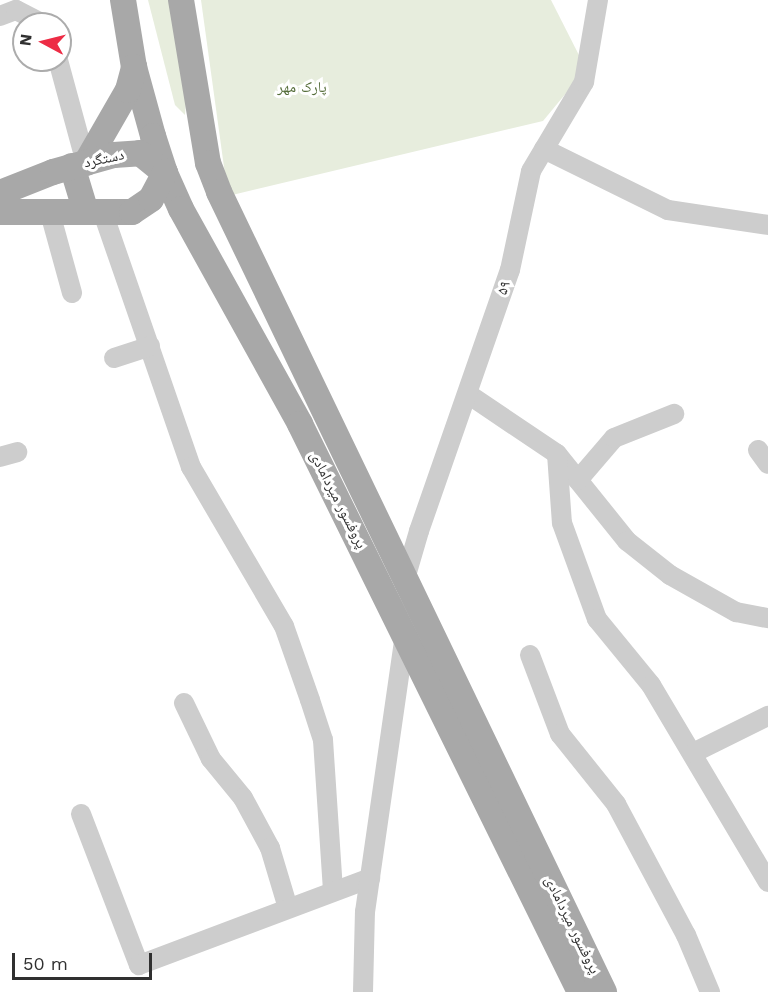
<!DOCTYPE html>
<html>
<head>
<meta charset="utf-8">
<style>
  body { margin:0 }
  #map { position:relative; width:768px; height:992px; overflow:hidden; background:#fff; font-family:"Work Sans","Noto Naskh Arabic",sans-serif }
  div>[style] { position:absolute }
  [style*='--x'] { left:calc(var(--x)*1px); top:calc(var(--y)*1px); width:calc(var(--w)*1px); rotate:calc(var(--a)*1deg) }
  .green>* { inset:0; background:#e7eddd }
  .minor>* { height:20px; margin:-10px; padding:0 10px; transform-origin:10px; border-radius:10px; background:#cdcdcd }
  .major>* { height:26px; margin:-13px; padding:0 13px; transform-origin:13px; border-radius:13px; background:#a8a8a8 }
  span { translate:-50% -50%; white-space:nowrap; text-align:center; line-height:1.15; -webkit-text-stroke:6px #fff; paint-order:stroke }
  .park-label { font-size:15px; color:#566e3b }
  .street-label { font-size:15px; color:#303030 }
  .north { position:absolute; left:12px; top:12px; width:60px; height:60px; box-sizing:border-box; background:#fff; border:2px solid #acacac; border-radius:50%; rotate:277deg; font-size:16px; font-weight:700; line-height:24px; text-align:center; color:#303030 }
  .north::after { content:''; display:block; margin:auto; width:21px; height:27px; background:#ed2c45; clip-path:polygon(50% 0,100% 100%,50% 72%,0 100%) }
  .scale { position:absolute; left:12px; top:953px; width:140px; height:27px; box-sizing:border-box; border:3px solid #303030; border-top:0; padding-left:8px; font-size:18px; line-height:21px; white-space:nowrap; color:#303030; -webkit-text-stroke:4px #fff; paint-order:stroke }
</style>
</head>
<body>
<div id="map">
  <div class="green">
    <i style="clip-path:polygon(148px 0,170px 0,186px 102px,185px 115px,175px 105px)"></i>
    <i style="clip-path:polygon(201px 0,551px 0,586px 69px,543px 121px,228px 196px)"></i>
  </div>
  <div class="minor">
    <i style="--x:0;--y:16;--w:17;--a:-21"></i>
    <i style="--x:16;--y:10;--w:31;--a:27"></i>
    <i style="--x:58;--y:60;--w:107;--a:74.8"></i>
    <i style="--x:544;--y:149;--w:138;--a:26.2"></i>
    <i style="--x:668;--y:210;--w:101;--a:8.5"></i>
    <i style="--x:50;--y:213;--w:83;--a:74.6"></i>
    <i style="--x:103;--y:213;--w:269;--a:70.9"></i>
    <i style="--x:191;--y:467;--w:184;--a:59.7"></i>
    <i style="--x:284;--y:626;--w:78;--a:70.6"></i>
    <i style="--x:310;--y:700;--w:42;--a:72"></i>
    <i style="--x:323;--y:740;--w:151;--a:86.2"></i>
    <i style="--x:114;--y:358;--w:38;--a:-18"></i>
    <i style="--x:468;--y:394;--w:107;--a:34"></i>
    <i style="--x:557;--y:454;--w:112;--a:51.2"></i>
    <i style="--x:627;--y:541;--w:55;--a:38.3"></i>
    <i style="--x:670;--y:575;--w:76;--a:29.3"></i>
    <i style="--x:736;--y:612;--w:33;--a:11"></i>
    <i style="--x:758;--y:450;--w:17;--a:54"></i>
    <i style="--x:557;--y:454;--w:69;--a:85.9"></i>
    <i style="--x:562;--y:523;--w:102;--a:70"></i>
    <i style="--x:597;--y:619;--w:85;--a:50.7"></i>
    <i style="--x:651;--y:685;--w:229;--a:59.3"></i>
    <i style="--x:0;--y:457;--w:18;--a:-16"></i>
    <i style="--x:578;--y:480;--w:55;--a:-49.4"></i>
    <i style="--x:614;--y:438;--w:65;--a:-21.8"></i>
    <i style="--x:405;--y:579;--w:50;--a:-73.7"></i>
    <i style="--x:419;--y:531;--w:276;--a:-70.8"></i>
    <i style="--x:510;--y:270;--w:101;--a:-78"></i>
    <i style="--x:531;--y:171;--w:104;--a:-59.2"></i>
    <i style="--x:584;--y:82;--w:83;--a:-80.3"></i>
    <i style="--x:530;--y:655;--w:85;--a:69.2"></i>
    <i style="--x:560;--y:734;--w:90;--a:51.3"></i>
    <i style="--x:616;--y:804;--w:149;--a:61.9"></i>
    <i style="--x:686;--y:935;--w:62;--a:67.2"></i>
    <i style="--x:184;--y:703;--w:62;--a:64.3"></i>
    <i style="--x:211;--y:759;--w:50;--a:50.6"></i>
    <i style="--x:243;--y:798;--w:57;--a:61.6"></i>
    <i style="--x:270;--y:848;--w:63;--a:73.3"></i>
    <i style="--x:693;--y:753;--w:84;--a:-26.3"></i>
    <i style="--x:81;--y:814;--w:162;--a:69"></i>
    <i style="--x:139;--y:965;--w:247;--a:-20.6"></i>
    <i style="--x:363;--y:992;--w:80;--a:-88.6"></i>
    <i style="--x:365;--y:912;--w:282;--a:-81.8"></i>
  </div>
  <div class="major">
    <i style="--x:123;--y:0;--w:68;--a:80.7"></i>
    <i style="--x:134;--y:67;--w:72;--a:74.6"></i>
    <i style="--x:153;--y:136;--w:39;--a:72"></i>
    <i style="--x:165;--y:173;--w:39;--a:66"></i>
    <i style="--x:181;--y:209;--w:246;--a:61"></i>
    <i style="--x:300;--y:424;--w:633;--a:63.76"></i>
    <i style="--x:181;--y:0;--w:165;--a:80.6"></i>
    <i style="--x:208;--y:163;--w:31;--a:69"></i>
    <i style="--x:219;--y:192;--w:888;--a:64.3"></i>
    <i style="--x:86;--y:163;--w:84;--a:-60.1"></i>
    <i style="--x:128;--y:90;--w:24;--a:-75"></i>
    <i style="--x:72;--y:166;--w:48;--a:73.1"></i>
    <i style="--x:0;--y:193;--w:57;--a:-21.6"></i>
    <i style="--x:53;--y:172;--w:63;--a:-15.6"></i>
    <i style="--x:114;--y:155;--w:26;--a:-4"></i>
    <i style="--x:140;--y:153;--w:32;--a:39"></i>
    <i style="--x:0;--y:212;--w:132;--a:0"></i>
    <i style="--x:132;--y:212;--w:23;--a:-34"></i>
    <i style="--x:151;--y:199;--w:30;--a:-62"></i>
  </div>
  <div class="park-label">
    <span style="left:302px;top:88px">پارک مهر</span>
  </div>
  <div class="street-label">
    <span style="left:104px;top:159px;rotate:-12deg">دستگرد</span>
    <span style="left:504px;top:288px;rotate:-72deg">۵۹</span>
    <span style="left:338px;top:500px;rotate:63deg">پروفسور میردامادی</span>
    <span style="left:572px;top:925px;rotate:64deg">پروفسور میردامادی</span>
  </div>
  <div class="north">N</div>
  <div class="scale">50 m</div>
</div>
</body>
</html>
